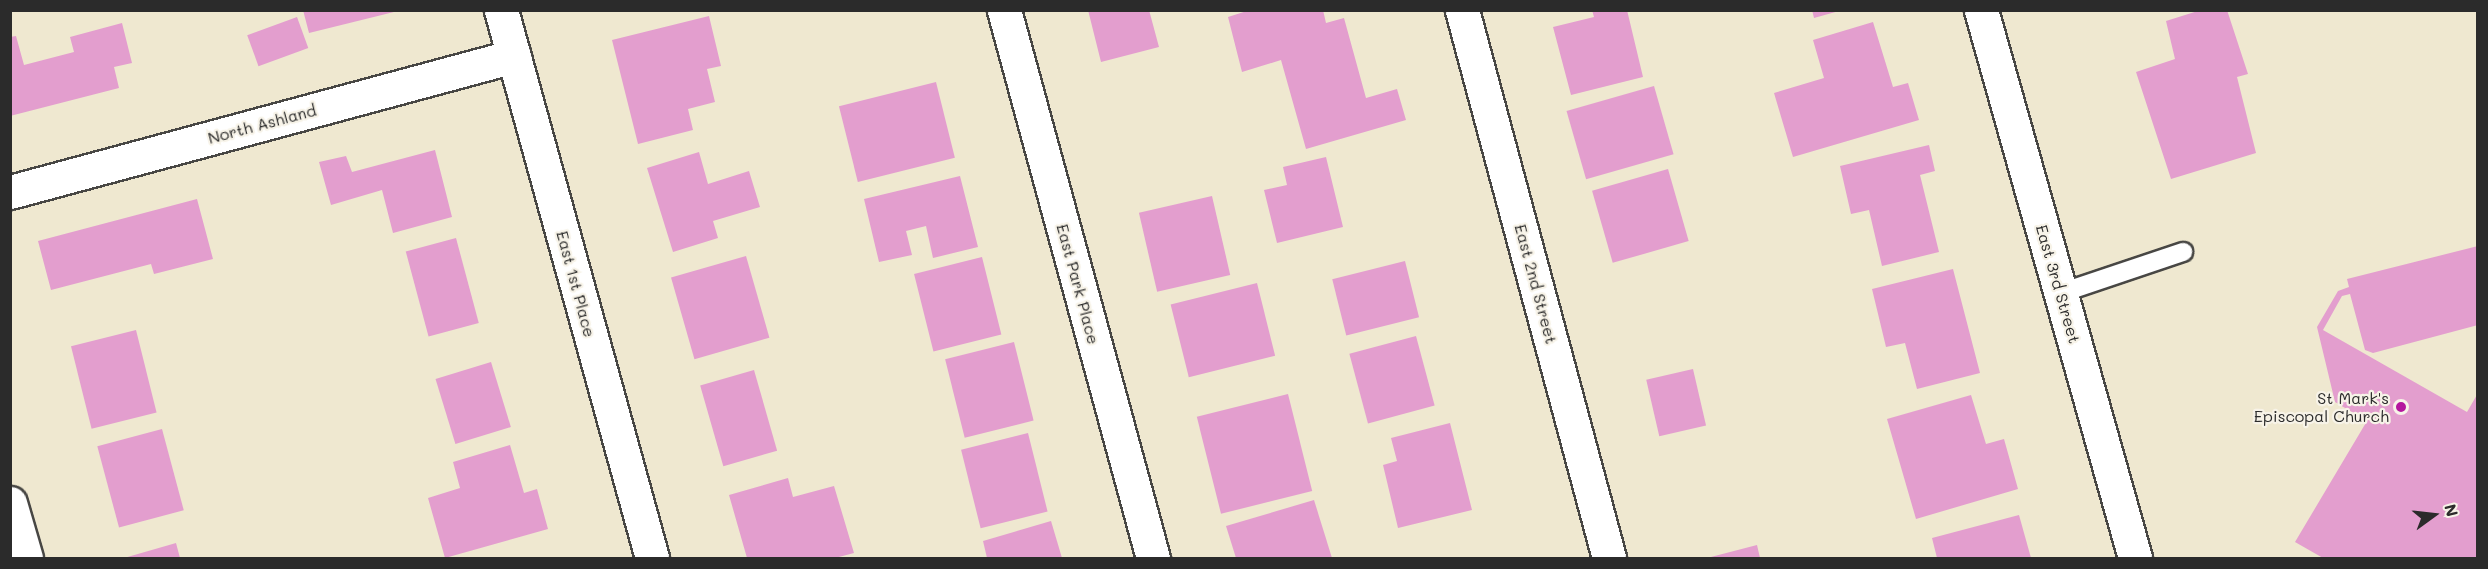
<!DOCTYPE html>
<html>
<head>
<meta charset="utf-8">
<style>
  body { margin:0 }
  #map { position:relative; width:2488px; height:569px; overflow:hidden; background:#efe8d0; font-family:Mali,sans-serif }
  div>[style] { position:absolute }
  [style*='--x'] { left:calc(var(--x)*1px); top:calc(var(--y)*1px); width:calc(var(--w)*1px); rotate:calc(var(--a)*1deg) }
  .building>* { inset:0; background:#e39ece; transform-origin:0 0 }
  .roads { filter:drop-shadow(2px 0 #484744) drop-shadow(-2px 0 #484744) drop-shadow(0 2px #484744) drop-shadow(0 -2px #484744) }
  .lane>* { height:18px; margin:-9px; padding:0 9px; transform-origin:9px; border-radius:9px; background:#fff }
  .street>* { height:33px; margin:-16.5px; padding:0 16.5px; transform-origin:16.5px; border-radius:16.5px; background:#fff }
  .dots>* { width:16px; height:16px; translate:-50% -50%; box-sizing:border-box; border:3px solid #f7f3e8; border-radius:50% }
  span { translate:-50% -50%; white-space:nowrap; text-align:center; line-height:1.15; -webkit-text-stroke:4.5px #f7f3e8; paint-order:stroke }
  .street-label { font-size:16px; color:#2b2b2b }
  .poi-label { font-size:16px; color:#2b2b2b }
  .right { translate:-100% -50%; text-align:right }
  .frame { position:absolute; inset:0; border:12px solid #2b2b2b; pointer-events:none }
  .north { position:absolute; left:2404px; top:485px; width:60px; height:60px; -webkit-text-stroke:4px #f7f3e8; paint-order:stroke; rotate:75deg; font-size:16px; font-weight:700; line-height:24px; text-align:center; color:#2b2b2b }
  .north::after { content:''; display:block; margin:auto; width:21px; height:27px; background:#2b2b2b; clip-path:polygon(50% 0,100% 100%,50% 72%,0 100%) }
</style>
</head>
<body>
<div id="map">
  <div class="building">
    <i style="clip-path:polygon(303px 10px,398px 10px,398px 11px,309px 33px)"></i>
    <i style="clip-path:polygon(1088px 10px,1149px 10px,1159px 47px,1101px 62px)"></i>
    <i style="clip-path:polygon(1250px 10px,1323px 10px,1326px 23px,1344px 18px,1366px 98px,1397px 89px,1406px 120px,1306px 149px,1281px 60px,1242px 72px,1228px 17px)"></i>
    <i style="clip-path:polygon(1592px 10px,1627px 10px,1643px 77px,1571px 95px,1553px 27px,1594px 17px)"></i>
    <i style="clip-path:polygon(1812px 10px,1839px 10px,1839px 11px,1814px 18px)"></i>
    <i style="clip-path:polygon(2201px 10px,2227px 10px,2248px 74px,2237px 77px,2256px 153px,2171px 179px,2136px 72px,2175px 59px,2166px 21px)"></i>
    <i style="clip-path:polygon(709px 16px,721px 66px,707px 69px,715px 102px,688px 109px,693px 130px,638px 144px,612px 40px)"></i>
    <i style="left:297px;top:17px;width:33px;height:53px;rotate:70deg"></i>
    <i style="clip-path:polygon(1873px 22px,1893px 87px,1908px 83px,1919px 120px,1793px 157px,1774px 93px,1824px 78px,1813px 40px)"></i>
    <i style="clip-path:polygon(122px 23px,132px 63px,114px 67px,119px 88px,10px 116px,10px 37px,16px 36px,24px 65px,74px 52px,70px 37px)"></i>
    <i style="left:936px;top:82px;width:78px;height:100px;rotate:76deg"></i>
    <i style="left:1654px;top:86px;width:71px;height:91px;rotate:74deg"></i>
    <i style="clip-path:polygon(1929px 145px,1935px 171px,1920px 175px,1939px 252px,1882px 266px,1869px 210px,1851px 214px,1840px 166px)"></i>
    <i style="clip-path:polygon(435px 150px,452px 217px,393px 233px,382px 190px,331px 205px,319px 162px,346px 156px,352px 172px)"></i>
    <i style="clip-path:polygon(699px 152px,708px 184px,749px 171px,760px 207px,713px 221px,718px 238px,673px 252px,647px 168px)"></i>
    <i style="clip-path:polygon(1326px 157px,1343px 227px,1277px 243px,1264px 190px,1287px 185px,1283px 167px)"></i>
    <i style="left:1668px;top:169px;width:75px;height:79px;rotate:74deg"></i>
    <i style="clip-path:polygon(960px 176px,978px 247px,933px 258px,926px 226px,906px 231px,912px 255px,879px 262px,864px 199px)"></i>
    <i style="left:1212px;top:196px;width:81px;height:75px;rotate:77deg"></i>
    <i style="clip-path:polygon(197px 199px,213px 259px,154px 274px,151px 264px,51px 290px,38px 241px)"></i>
    <i style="left:456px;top:238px;width:88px;height:52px;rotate:75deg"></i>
    <i style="clip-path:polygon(2478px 246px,2478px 325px,2373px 353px,2365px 350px,2350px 294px,2342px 296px,2323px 330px,2467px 412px,2478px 393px,2478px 558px,2323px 558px,2295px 542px,2367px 421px,2335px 402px,2317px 327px,2338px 291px,2349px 287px,2347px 279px)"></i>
    <i style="left:746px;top:256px;width:85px;height:78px;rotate:74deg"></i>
    <i style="left:982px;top:257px;width:80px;height:70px;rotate:76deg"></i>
    <i style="left:1405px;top:261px;width:58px;height:75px;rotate:76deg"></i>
    <i style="clip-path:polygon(1953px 269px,1980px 373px,1917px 389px,1905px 343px,1886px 347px,1872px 289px)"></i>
    <i style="left:1257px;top:283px;width:75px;height:89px;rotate:76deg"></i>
    <i style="left:136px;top:330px;width:85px;height:67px;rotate:76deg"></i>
    <i style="left:1416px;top:336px;width:72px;height:69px;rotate:75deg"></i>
    <i style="left:1014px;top:342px;width:81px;height:71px;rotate:76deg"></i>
    <i style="left:491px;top:362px;width:68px;height:58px;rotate:73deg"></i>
    <i style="left:1693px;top:369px;width:58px;height:48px;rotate:77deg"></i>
    <i style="left:754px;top:370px;width:84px;height:56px;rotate:74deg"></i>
    <i style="left:1288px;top:394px;width:100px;height:94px;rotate:76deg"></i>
    <i style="clip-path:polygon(1971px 395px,1986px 444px,2004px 439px,2018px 489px,1916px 519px,1887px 419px)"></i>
    <i style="clip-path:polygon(1450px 423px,1472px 510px,1398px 528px,1383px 465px,1397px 461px,1391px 438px)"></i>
    <i style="left:162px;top:429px;width:84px;height:67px;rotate:75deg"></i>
    <i style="left:1028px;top:433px;width:81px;height:69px;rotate:76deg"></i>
    <i style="clip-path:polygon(510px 445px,524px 493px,537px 489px,548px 529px,445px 558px,428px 498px,460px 488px,453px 462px)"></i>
    <i style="clip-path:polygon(788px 478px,793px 497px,834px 486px,854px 553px,835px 558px,747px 558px,729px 495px)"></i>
    <i style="clip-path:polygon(1314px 500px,1332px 558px,1236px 558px,1226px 526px)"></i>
    <i style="clip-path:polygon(2019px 515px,2031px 558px,1937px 558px,1932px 538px)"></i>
    <i style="clip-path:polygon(1051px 521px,1062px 558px,987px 558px,983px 541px)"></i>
    <i style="clip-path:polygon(176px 543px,180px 558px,124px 558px)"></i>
    <i style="clip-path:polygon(1757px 545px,1760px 558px,1707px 558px)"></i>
  </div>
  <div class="roads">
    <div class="lane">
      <i style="--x:2061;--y:293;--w:129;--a:-18.6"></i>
    </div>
    <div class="street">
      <i style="--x:501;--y:10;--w:568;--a:74.59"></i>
      <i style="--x:1004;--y:10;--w:568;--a:74.79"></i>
      <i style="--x:1462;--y:10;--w:567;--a:74.98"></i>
      <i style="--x:1981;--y:10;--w:569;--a:74.3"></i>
      <i style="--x:10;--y:192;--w:522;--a:-15.1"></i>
      <i style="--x:10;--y:503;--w:57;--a:73.8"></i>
    </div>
  </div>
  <div class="dots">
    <i style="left:2401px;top:407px;background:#b5179e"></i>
  </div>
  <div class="street-label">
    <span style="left:262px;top:124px;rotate:-15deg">North Ashland</span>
    <span style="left:576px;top:284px;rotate:75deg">East 1st Place</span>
    <span style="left:1078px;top:284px;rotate:75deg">East Park Place</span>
    <span style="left:1536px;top:284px;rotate:75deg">East 2nd Street</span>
    <span style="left:2058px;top:284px;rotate:74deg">East 3rd Street</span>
  </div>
  <div class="poi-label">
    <span class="right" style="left:2389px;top:407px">St Mark's<br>Episcopal Church</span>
  </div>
  <div class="frame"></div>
  <div class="north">N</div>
</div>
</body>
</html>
